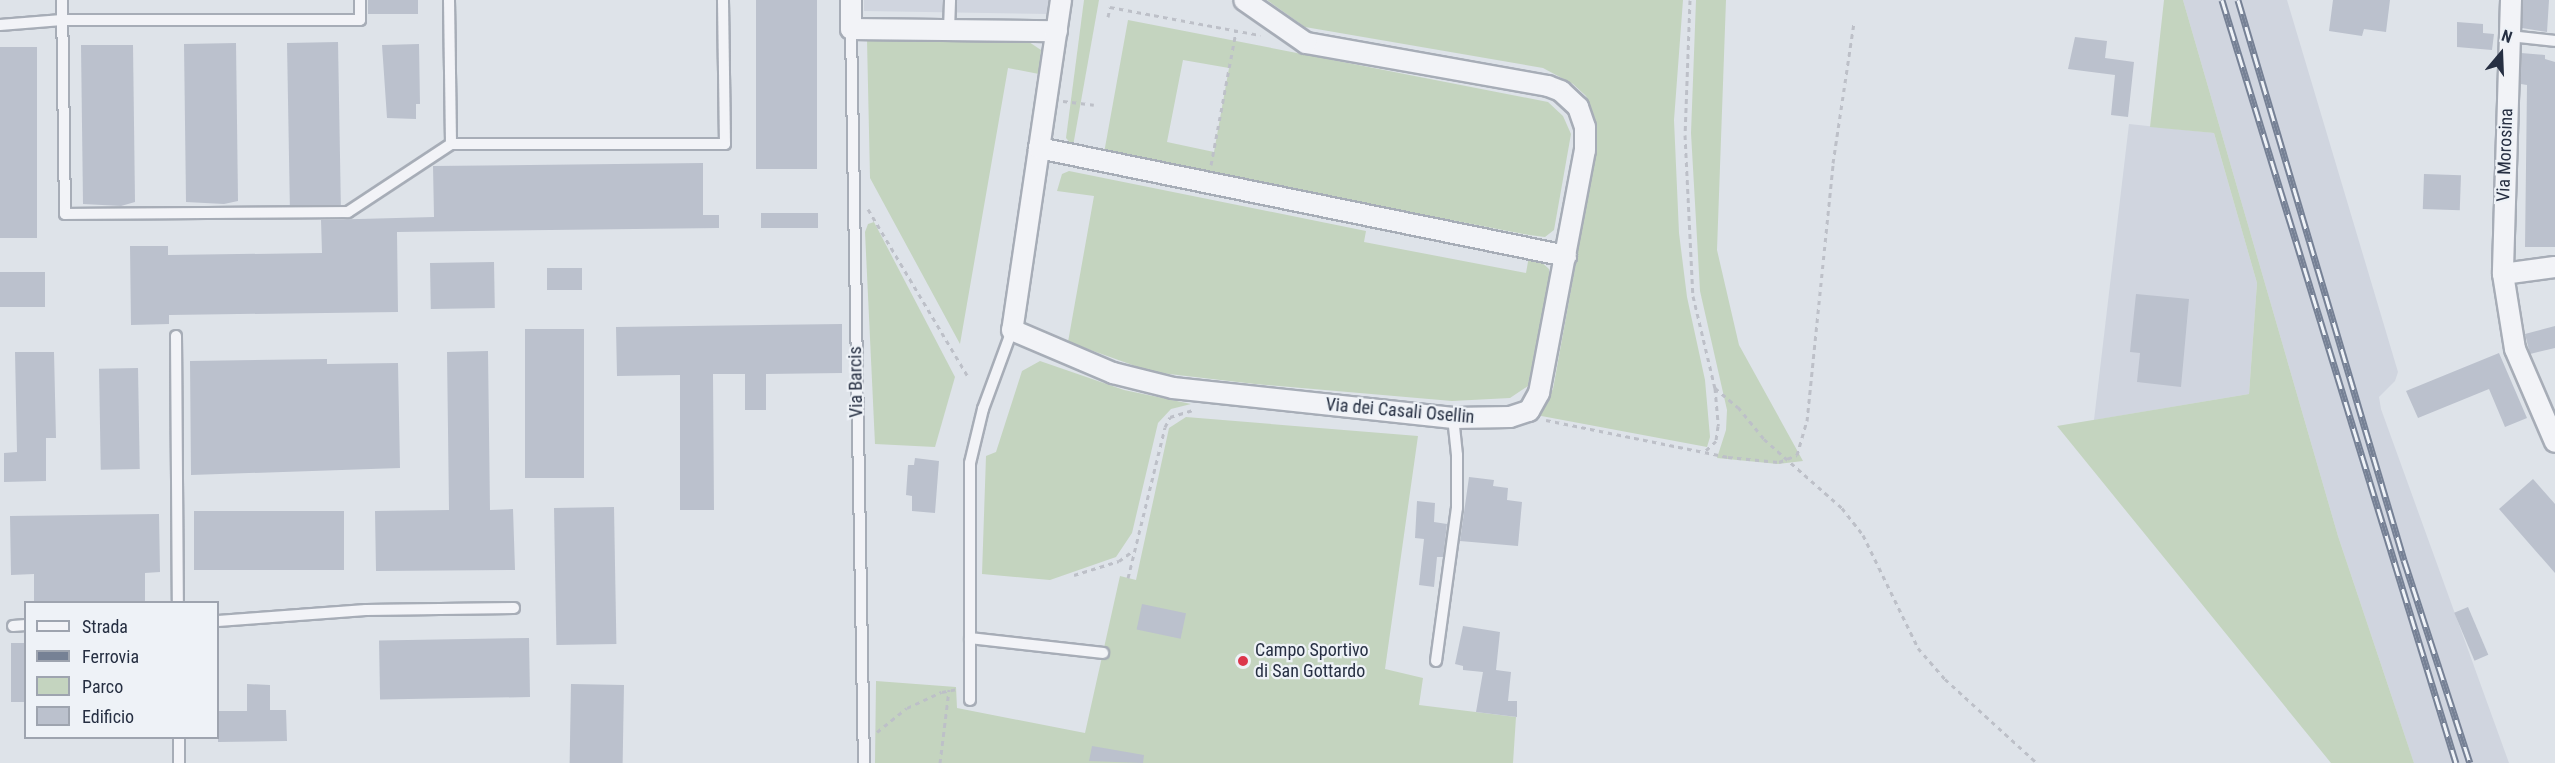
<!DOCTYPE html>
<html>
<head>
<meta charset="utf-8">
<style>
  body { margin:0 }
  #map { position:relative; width:2555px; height:763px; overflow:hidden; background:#dee3e9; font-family:"Roboto Condensed",sans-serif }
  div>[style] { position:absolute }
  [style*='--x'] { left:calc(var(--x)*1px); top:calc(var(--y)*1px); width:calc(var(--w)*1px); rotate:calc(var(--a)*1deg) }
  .built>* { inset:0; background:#d0d5df }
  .green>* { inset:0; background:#c4d4bf }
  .building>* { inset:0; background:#bbc1cd; transform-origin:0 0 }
  .path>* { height:3px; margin-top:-1.5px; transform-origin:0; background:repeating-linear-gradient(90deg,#bdc0c8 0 4.5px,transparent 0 9px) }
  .roads { filter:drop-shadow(2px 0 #a7adb7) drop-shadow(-2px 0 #a7adb7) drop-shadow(0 2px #a7adb7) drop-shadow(0 -2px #a7adb7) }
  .lane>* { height:10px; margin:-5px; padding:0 5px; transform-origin:5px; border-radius:5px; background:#f2f3f7 }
  .street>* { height:20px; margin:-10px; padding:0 10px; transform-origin:10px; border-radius:10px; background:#f2f3f7 }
  .rail>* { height:7px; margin-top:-3.5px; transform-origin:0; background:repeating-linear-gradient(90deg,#eef2f7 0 14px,#768195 0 28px); box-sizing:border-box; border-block:2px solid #768195 }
  .dots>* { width:16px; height:16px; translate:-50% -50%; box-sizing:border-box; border:3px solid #eef2f7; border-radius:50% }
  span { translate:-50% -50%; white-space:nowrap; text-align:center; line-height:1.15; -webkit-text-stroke:4.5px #eef2f7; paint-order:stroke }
  .street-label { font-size:18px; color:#262f42 }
  .poi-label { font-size:18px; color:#262f42 }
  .left { translate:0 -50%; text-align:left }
  .legend { position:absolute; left:24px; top:601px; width:195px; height:138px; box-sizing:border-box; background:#eef2f7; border:2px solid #9ea4af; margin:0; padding:8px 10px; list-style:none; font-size:18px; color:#262f42 }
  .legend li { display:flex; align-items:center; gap:12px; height:30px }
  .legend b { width:30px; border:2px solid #9ea4af }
  .north { position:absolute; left:2471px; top:24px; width:60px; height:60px; -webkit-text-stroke:4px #eef2f7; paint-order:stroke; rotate:19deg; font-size:16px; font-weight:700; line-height:24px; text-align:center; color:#262f42 }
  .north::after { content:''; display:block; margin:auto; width:21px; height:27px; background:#262f42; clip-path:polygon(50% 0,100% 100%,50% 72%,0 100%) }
</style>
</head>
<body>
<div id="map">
  <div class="built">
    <i style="clip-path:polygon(864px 0,1049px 0,1049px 14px,864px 11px)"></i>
    <i style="clip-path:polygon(2183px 0,2287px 0,2398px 372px,2395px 381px,2379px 397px,2381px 409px,2509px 763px,2414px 763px,2338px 536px)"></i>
    <i style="clip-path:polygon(2129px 124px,2214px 133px,2257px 283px,2249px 394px,2094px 420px)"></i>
  </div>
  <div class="green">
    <i style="clip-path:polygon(1084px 0,1099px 0,1073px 146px,1066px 138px)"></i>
    <i style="clip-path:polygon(1267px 0,1683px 0,1674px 120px,1679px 233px,1687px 297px,1705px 380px,1710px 437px,1707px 447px,1536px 415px,1553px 389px,1596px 151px,1595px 119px,1586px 96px,1573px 84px,1543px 68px,1305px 27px)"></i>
    <i style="clip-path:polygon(1696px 0,1726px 0,1717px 250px,1739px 345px,1803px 461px,1778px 464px,1717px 458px,1726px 430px,1727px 410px,1700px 291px,1691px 133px)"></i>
    <i style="clip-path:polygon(2164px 0,2183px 0,2338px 536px,2414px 763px,2331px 763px,2057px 426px,2249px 394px,2257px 283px,2214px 133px,2150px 127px)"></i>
    <i style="clip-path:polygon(evenodd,1128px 20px,1548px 102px,1563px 116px,1571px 134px,1554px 230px,1545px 237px,1529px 235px,1104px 153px,1128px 20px,1183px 60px,1229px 68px,1214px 152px,1167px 142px,1183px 60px)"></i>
    <i style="clip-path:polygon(867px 40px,1029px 42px,1041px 50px,1039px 74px,1008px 68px,960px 344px,870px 178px)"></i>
    <i style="clip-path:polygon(1069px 171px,1366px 231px,1364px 242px,1526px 273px,1529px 256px,1537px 258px,1549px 269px,1549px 278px,1528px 386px,1510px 398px,1452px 401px,1255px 384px,1152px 372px,1068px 342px,1094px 196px,1057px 191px,1062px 174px)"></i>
    <i style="clip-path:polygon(874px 222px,955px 377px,935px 447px,875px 444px,865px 232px,868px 224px)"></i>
    <i style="clip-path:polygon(1040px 361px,1124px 390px,1191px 404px,1171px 409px,1158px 423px,1132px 533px,1116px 557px,1050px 580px,982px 574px,986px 456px,996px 452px,1022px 371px)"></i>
    <i style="clip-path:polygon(1186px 417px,1418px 436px,1385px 669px,1423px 678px,1419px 705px,1516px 717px,1513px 763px,875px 763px,876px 681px,956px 687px,957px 708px,1085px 733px,1120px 576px,1136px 580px,1169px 428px)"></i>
  </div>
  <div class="building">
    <i style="left:368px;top:0;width:50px;height:14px"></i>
    <i style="left:756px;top:0;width:61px;height:169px"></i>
    <i style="clip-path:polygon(2333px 0,2390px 0,2386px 32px,2364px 29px,2362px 36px,2329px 31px)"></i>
    <i style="clip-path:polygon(2523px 0,2549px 0,2547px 32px,2522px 28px)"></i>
    <i style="clip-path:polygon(2457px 22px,2483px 24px,2483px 33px,2494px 34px,2492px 50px,2457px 47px)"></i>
    <i style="clip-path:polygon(2075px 37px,2107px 41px,2105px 58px,2134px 62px,2128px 117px,2111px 115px,2115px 75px,2068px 69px)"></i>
    <i style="left:338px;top:42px;width:163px;height:51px;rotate:89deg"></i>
    <i style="clip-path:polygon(236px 43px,238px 201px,224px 204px,186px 202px,184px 44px)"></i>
    <i style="clip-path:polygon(419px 44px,420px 104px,416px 104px,416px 119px,387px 118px,382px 45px)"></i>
    <i style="clip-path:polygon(81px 45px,133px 45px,135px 202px,121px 206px,83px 204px)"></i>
    <i style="left:0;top:47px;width:37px;height:191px"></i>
    <i style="clip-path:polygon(2521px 53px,2545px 55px,2545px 59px,2555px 62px,2555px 247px,2525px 247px,2527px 85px,2521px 84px)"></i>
    <i style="clip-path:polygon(703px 163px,703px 215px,719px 215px,719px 228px,397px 232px,398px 312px,169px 315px,169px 324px,131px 325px,130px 246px,168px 246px,168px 255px,322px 253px,321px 220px,434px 217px,433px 166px)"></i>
    <i style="left:2424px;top:174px;width:37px;height:35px;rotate:2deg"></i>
    <i style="left:818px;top:213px;width:15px;height:57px;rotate:90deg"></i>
    <i style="left:494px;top:262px;width:46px;height:64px;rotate:89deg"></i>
    <i style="left:582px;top:268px;width:22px;height:35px;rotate:90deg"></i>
    <i style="left:0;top:272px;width:45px;height:35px"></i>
    <i style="clip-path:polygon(2136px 294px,2189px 299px,2181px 387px,2137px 382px,2140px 353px,2130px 352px)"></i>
    <i style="clip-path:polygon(842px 324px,842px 373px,766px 374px,766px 410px,745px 410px,745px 374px,713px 374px,714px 510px,680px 510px,680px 375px,617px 376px,616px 327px)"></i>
    <i style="clip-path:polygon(2555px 326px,2555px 348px,2530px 354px,2525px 334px)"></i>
    <i style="left:584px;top:329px;width:149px;height:59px;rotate:90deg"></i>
    <i style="clip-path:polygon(488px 351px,490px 510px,513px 509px,515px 570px,376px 571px,375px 511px,449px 510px,447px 352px)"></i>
    <i style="clip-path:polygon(15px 352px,54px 352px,56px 438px,46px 438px,46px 481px,4px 482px,4px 453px,17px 452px)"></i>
    <i style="clip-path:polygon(2499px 353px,2527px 418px,2505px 427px,2489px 389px,2418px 418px,2406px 391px)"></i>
    <i style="clip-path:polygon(327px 359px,327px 364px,398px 363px,400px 468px,191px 475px,190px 361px)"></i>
    <i style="left:138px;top:368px;width:101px;height:39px;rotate:89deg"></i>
    <i style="clip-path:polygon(915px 458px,939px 461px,935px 513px,912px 511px,912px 496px,906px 495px,908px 465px,914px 465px)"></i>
    <i style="clip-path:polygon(1469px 477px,1494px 480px,1493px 486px,1508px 488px,1507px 500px,1522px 502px,1518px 546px,1460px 541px)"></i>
    <i style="clip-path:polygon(2533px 479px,2555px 504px,2555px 573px,2499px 509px)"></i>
    <i style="clip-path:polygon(1417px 501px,1435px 503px,1434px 522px,1447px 524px,1443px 557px,1437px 557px,1434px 587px,1419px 585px,1424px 539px,1415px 538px)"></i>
    <i style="left:614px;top:507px;width:137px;height:60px;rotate:89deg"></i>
    <i style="left:344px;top:511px;width:59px;height:150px;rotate:90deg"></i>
    <i style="clip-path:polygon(159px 514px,160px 572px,145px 573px,145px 603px,34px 603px,34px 574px,11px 575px,10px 516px)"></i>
    <i style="left:1142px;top:604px;width:45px;height:26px;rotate:12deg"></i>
    <i style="left:2468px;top:607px;width:52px;height:15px;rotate:67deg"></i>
    <i style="clip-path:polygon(1463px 626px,1500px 632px,1496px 670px,1511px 672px,1508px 701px,1517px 701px,1517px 717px,1476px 712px,1483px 672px,1463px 670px,1463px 666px,1455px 664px)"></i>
    <i style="left:529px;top:638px;width:59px;height:150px;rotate:89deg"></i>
    <i style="left:11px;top:643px;width:15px;height:59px"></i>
    <i style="clip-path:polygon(247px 684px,270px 685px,270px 710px,286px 710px,287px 741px,218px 742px,218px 711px,247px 711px)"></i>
    <i style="left:571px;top:684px;width:53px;height:79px;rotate:1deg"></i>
    <i style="clip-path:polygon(1092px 746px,1144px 755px,1143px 763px,1089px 761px)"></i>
  </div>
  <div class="path">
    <i style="--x:1690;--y:0;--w:135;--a:92.1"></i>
    <i style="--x:1685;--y:135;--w:161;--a:87.2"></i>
    <i style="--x:1693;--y:296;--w:95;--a:76.6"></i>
    <i style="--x:1715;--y:388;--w:38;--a:85"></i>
    <i style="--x:1718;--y:426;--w:15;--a:98"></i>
    <i style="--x:1716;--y:441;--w:16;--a:137"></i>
    <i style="--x:1108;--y:17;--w:10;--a:-79"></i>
    <i style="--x:1110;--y:7;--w:153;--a:10.6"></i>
    <i style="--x:1063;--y:101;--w:31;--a:7"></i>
    <i style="--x:1211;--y:165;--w:136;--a:-79.4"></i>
    <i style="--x:868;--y:209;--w:196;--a:59.2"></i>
    <i style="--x:1715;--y:388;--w:30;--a:40"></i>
    <i style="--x:1738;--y:407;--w:41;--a:50.9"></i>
    <i style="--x:1764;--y:439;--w:104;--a:41.5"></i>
    <i style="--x:1842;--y:508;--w:34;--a:52"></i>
    <i style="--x:1863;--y:535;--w:126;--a:64"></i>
    <i style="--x:1918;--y:648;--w:41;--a:48.9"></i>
    <i style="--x:1945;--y:679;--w:125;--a:42.4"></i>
    <i style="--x:1546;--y:420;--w:186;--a:11.5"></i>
    <i style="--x:1728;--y:457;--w:51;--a:5.6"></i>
    <i style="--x:1779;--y:462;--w:19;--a:-21"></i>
    <i style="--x:1797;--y:455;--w:35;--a:-74"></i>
    <i style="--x:1807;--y:421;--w:259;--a:-84.2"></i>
    <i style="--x:1833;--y:163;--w:143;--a:-81.5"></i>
    <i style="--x:1074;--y:575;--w:47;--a:-17.3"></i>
    <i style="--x:1119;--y:561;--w:17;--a:-36"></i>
    <i style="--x:1128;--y:578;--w:155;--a:-76.2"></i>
    <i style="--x:1165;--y:427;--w:11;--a:-63"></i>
    <i style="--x:1170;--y:417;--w:24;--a:-17"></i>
    <i style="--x:877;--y:732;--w:38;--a:-39"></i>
    <i style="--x:907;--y:708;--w:38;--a:-25"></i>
    <i style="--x:942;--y:692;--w:15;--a:-11"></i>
    <i style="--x:940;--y:763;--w:74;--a:-83"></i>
  </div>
  <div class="roads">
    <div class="lane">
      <i style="--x:62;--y:0;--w:214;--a:89.2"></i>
      <i style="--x:65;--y:214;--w:283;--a:-0.4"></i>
      <i style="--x:348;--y:212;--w:123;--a:-33.4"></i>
      <i style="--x:449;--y:0;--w:144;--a:89.2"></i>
      <i style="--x:451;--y:144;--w:274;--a:0"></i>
      <i style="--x:725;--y:144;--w:144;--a:-90.8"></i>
      <i style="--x:0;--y:25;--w:62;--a:-4.6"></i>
      <i style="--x:62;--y:20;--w:298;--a:0"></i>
      <i style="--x:360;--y:20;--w:20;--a:-90"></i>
      <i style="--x:851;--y:29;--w:734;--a:88.99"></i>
      <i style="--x:949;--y:30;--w:30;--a:-88"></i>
      <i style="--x:2510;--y:36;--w:45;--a:6.3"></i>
      <i style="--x:176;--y:336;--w:266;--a:89.6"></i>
      <i style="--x:218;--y:621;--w:148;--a:-4.3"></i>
      <i style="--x:366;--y:610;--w:148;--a:-0.8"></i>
      <i style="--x:13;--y:626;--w:13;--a:-4"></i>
      <i style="--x:970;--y:638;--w:134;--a:6.4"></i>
      <i style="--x:1436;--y:661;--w:154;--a:-82.2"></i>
      <i style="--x:1457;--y:508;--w:53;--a:-90"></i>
      <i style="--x:1457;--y:455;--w:37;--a:-96"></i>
      <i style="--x:970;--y:700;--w:237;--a:-90"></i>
      <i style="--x:970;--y:463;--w:56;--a:-76.5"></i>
      <i style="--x:983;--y:409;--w:84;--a:-69.8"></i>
      <i style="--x:179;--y:738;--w:25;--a:90"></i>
    </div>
    <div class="street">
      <i style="--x:851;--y:0;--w:29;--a:90"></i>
      <i style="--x:851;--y:29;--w:206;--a:0.6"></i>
      <i style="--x:1061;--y:0;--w:334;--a:98.4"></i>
      <i style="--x:1012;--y:330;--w:110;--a:23.1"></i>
      <i style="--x:1113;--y:373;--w:62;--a:14"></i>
      <i style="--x:1173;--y:388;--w:282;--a:6.1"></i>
      <i style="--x:1453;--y:418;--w:57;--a:-1"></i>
      <i style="--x:1510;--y:417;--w:20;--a:-18"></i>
      <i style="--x:1529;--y:411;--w:21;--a:-61"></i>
      <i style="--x:1539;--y:393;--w:247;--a:-79.3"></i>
      <i style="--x:1585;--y:150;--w:23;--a:-90"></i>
      <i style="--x:1585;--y:127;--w:21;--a:-109"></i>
      <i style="--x:1578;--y:107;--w:23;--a:-137"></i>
      <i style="--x:1561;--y:91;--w:14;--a:-159"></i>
      <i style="--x:1548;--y:86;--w:246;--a:-169.9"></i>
      <i style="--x:1306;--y:43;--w:75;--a:-145.3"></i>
      <i style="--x:2511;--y:0;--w:274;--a:91.7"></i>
      <i style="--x:2503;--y:274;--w:76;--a:80.9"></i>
      <i style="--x:2515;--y:349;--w:101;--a:66.7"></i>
      <i style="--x:1039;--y:148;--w:538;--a:11.58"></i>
      <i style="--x:2503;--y:274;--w:52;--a:-7.7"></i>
    </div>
  </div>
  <div class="rail">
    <i style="--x:2222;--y:0;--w:798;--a:72.95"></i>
    <i style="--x:2238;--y:0;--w:584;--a:73.49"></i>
    <i style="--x:2404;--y:560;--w:213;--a:72"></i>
  </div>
  <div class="dots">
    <i style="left:1243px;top:661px;background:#dc364b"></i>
  </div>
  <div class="street-label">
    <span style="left:2505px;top:155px;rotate:-88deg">Via Morosina</span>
    <span style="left:856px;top:382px;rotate:-91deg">Via Barcis</span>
    <span style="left:1400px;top:411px;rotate:5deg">Via dei Casali Osellin</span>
  </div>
  <div class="poi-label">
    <span class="left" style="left:1255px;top:661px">Campo Sportivo<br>di San Gottardo</span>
  </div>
  <ul class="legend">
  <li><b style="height:8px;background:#f2f3f7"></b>Strada</li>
  <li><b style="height:8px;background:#768195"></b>Ferrovia</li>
  <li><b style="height:16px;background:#c4d4bf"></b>Parco</li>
  <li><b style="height:16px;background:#bbc1cd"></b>Edificio</li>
  </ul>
  <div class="north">N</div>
</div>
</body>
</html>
